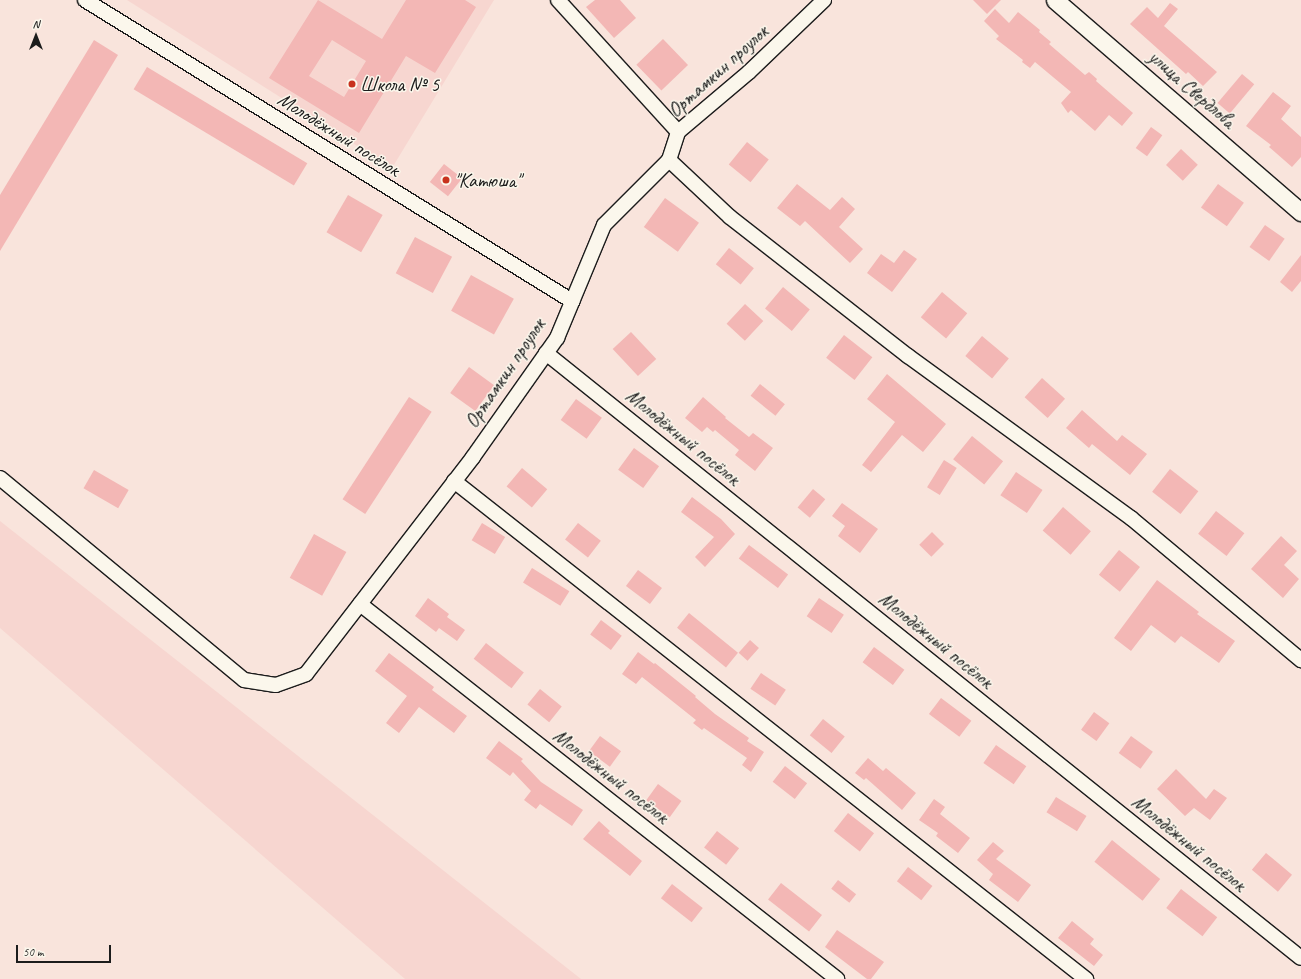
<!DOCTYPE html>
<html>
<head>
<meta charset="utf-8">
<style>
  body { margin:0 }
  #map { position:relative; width:1301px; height:979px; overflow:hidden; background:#f9e4dc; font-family:Caveat,sans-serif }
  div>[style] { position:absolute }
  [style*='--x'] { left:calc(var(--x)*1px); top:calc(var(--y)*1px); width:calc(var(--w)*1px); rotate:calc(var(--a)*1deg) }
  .built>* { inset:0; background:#f7d6d0 }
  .building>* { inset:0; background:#f3b7b5; transform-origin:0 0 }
  .roads { filter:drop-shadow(1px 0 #1c1c1c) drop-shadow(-1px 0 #1c1c1c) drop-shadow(0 1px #1c1c1c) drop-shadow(0 -1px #1c1c1c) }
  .minor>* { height:14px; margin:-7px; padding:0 7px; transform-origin:7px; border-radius:7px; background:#fbf7ec }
  .tertiary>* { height:17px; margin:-8.5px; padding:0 8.5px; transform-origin:8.5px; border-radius:8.5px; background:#fbf7ec }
  .dots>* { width:11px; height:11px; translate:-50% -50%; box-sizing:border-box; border:2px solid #fbf7ec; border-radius:50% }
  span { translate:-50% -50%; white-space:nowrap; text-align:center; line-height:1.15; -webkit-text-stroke:3px #fbf7ec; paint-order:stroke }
  .street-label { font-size:20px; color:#1c1c1c }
  .poi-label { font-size:20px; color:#1c1c1c }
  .left { translate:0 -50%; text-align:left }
  .north { position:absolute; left:16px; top:16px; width:40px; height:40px; -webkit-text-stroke:3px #fbf7ec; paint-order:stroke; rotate:0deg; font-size:11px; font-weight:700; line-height:16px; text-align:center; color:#1c1c1c }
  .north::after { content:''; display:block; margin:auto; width:14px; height:18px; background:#1c1c1c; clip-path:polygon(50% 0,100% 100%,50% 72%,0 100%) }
  .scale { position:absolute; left:16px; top:945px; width:95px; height:18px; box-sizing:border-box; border:2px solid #1c1c1c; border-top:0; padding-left:5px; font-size:12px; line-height:14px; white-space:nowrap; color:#1c1c1c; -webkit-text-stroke:3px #fbf7ec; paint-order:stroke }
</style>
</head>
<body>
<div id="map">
  <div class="built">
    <i style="clip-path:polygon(127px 0,494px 0,392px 168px)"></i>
    <i style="clip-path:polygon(0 521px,581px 979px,405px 979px,0 628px)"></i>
  </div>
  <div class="building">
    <i style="clip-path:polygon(evenodd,318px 0,382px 39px,406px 0,465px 0,476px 7px,435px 73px,406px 56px,359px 133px,269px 78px,318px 0,332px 40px,366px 61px,344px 97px,309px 76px,332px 40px)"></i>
    <i style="clip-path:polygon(595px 0,620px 0,636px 18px,614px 38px,586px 7px)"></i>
    <i style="clip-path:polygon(973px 0,1001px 0,987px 14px)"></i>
    <i style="clip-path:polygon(1170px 3px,1178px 9px,1164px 26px,1217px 72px,1203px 86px,1188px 72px,1186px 74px,1130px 24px,1147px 7px,1158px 18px)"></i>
    <i style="clip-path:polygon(995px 9px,1009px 23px,1018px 12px,1040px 30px,1039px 32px,1051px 42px,1049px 44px,1085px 75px,1089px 72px,1097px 79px,1096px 81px,1133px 113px,1122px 126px,1109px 115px,1095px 131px,1071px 110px,1068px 113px,1061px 103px,1071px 92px,1035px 62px,1030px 68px,1022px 62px,1023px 60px,996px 39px,999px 36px,984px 21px)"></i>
    <i style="left:663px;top:39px;width:36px;height:37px;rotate:46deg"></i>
    <i style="clip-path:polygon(94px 40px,118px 55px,0 251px,0 195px)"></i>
    <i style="left:147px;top:67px;width:187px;height:26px;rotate:31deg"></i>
    <i style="left:1242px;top:74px;width:16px;height:38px;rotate:40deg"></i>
    <i style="clip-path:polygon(1273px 92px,1291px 106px,1281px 119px,1301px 137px,1301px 157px,1292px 167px,1269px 147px,1271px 145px,1246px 126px)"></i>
    <i style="left:1151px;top:127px;width:14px;height:26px;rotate:36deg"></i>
    <i style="left:747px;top:142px;width:28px;height:29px;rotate:39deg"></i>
    <i style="left:1181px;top:149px;width:23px;height:22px;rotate:43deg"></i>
    <i style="left:444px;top:164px;width:23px;height:23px;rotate:38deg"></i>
    <i style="clip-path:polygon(797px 184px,830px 210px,842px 197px,855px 209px,839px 227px,863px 249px,850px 263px,805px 221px,800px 226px,777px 208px)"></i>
    <i style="left:1218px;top:184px;width:32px;height:29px;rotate:36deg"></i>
    <i style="left:348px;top:195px;width:40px;height:43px;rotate:30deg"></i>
    <i style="left:665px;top:198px;width:42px;height:36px;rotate:36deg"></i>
    <i style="left:1265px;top:225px;width:24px;height:27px;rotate:35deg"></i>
    <i style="left:415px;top:237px;width:42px;height:41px;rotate:28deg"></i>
    <i style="left:729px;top:248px;width:32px;height:21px;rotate:39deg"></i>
    <i style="clip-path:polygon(904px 250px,917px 259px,892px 292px,867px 273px,881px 254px,894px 263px)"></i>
    <i style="clip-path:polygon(1301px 255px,1301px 281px,1292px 292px,1280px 282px)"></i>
    <i style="left:471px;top:275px;width:49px;height:41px;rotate:29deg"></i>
    <i style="left:783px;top:287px;width:35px;height:28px;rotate:40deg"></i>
    <i style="left:942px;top:292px;width:33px;height:33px;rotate:40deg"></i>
    <i style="left:745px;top:304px;width:25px;height:27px;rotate:43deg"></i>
    <i style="left:631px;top:332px;width:37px;height:25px;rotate:47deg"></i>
    <i style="left:844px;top:335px;width:36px;height:29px;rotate:38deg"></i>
    <i style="left:982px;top:336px;width:35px;height:26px;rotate:40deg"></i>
    <i style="left:469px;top:367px;width:31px;height:32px;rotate:36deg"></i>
    <i style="clip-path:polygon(887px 374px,946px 424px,923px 452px,902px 435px,871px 472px,862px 465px,895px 422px,867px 399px)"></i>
    <i style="left:1042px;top:378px;width:31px;height:26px;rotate:42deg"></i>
    <i style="left:760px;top:384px;width:32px;height:15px;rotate:39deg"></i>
    <i style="left:409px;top:397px;width:27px;height:122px;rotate:33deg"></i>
    <i style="clip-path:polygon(703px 397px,726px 417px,725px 418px,749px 437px,753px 433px,773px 448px,755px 471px,735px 455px,739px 450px,715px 430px,713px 432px,707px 427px,702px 432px,685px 418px)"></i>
    <i style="left:576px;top:399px;width:32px;height:26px;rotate:36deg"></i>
    <i style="clip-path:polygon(1082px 410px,1117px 441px,1122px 435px,1147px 454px,1130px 475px,1092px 444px,1089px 448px,1066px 428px)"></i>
    <i style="left:972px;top:436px;width:40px;height:30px;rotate:39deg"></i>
    <i style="left:634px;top:448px;width:31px;height:27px;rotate:36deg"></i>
    <i style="left:944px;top:460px;width:15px;height:32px;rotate:32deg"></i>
    <i style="left:522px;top:468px;width:33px;height:24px;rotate:40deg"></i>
    <i style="left:1170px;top:469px;width:36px;height:29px;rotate:38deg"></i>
    <i style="left:94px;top:470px;width:40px;height:21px;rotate:30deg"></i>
    <i style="left:1016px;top:472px;width:32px;height:28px;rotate:34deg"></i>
    <i style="left:813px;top:489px;width:16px;height:24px;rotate:40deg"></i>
    <i style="clip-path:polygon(692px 497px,721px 519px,735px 534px,705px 567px,695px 557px,714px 537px,681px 512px)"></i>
    <i style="clip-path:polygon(842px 503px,878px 529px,860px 553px,838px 536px,845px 526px,832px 516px)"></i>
    <i style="left:1063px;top:507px;width:37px;height:31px;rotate:41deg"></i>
    <i style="left:1216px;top:511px;width:36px;height:29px;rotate:38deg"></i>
    <i style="left:482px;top:523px;width:27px;height:20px;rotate:31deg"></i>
    <i style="left:578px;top:523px;width:29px;height:21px;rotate:38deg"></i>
    <i style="left:932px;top:532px;width:17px;height:18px;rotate:45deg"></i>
    <i style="left:314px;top:534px;width:37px;height:50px;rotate:29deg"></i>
    <i style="clip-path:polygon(1281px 536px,1297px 551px,1284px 565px,1299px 579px,1283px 598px,1251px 569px)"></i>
    <i style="left:749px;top:545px;width:49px;height:17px;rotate:37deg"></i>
    <i style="left:1119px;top:550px;width:27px;height:32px;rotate:39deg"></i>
    <i style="left:532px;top:568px;width:44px;height:17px;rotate:32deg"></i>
    <i style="left:638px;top:570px;width:30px;height:20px;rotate:37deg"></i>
    <i style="clip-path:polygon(1157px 580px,1199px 612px,1197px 614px,1235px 641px,1219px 663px,1181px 636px,1175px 643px,1151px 625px,1131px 651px,1114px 638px)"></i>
    <i style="clip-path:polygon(428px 598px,449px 614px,447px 617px,465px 630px,457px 641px,439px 628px,436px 632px,415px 616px)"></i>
    <i style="left:819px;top:598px;width:30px;height:22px;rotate:34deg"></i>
    <i style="left:689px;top:613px;width:63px;height:19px;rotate:39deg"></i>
    <i style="left:601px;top:620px;width:26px;height:18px;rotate:37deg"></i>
    <i style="left:750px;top:640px;width:12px;height:17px;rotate:42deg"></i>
    <i style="left:486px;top:643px;width:48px;height:20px;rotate:38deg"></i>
    <i style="left:874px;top:647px;width:38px;height:19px;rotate:37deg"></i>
    <i style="clip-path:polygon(638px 652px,654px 664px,655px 663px,696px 696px,695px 697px,715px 714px,749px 738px,747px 741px,764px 752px,751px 772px,742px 765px,747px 758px,704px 728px,702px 730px,693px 723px,696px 720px,642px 677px,636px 684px,622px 674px)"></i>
    <i style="clip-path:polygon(389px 653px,434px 687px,432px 690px,467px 716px,454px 733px,419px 707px,399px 733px,386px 723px,407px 696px,375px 671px)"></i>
    <i style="left:761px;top:673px;width:30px;height:19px;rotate:34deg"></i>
    <i style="left:540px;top:689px;width:28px;height:20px;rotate:39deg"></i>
    <i style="left:941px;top:698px;width:38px;height:20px;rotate:37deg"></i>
    <i style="left:1094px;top:712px;width:19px;height:22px;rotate:36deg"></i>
    <i style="left:823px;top:719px;width:28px;height:21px;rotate:39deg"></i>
    <i style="left:600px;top:736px;width:26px;height:19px;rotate:36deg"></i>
    <i style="left:1131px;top:736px;width:27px;height:21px;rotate:36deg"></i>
    <i style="clip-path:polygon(499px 741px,523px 759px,521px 761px,541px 782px,583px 810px,572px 826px,540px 804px,536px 809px,524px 800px,531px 791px,513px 772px,510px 776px,486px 758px)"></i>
    <i style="left:996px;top:745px;width:37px;height:22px;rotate:35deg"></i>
    <i style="clip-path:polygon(868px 758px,883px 771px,886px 768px,916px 793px,902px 810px,866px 778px,864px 780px,855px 773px)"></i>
    <i style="left:785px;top:766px;width:28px;height:20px;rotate:38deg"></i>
    <i style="clip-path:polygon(1176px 769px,1206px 799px,1214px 789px,1227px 798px,1210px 820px,1194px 808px,1185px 816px,1157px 789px)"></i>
    <i style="left:658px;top:784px;width:29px;height:20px;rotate:36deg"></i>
    <i style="left:1056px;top:797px;width:36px;height:18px;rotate:32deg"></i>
    <i style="clip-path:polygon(934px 799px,945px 807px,940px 814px,970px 838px,958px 853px,936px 836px,938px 833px,919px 820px)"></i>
    <i style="left:848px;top:813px;width:33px;height:23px;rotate:38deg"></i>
    <i style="clip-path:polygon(599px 821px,610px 831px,608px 833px,642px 861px,630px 876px,583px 839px)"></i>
    <i style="left:717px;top:831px;width:28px;height:21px;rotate:38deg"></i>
    <i style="left:1112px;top:840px;width:62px;height:28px;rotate:39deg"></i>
    <i style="clip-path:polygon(993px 842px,1004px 851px,996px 859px,1031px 885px,1018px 902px,989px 880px,993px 874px,977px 860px)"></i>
    <i style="left:1266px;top:853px;width:34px;height:22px;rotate:40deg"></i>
    <i style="left:908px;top:867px;width:31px;height:18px;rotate:38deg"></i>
    <i style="left:838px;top:880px;width:23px;height:11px;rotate:38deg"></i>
    <i style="left:781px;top:883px;width:52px;height:21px;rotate:38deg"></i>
    <i style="left:672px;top:884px;width:39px;height:18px;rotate:38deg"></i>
    <i style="left:1181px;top:889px;width:46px;height:24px;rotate:38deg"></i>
    <i style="clip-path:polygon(1072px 921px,1094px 939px,1090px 944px,1103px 955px,1094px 966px,1058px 938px)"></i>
    <i style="clip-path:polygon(837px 930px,884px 962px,871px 979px,867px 979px,825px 947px)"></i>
  </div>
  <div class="roads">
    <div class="minor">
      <i style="--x:85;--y:0;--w:573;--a:31.72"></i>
      <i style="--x:558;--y:0;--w:178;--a:47.7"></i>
      <i style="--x:669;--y:160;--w:83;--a:43.1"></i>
      <i style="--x:730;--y:217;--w:226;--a:38"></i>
      <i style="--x:908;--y:356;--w:276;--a:36"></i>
      <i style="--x:1131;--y:518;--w:222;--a:39.9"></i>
      <i style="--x:546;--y:353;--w:967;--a:38.71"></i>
      <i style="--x:0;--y:478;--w:317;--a:39.6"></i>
      <i style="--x:244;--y:680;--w:32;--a:9"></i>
      <i style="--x:276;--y:685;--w:32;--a:-20"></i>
      <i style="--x:306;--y:674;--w:274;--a:-52.4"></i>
      <i style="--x:473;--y:457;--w:146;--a:-54.8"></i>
      <i style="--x:557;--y:338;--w:122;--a:-67.4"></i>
      <i style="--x:604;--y:225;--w:92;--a:-45"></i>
      <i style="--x:669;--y:160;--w:29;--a:-72"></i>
      <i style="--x:678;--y:132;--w:93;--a:-40.2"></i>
      <i style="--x:749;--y:72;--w:104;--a:-43.8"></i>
      <i style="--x:454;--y:481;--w:805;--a:38.24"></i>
      <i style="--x:360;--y:604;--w:607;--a:38.17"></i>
    </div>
    <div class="tertiary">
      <i style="--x:1055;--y:0;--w:325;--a:40.8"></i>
    </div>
  </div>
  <div class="dots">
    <i style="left:352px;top:84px;background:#c8321e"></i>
    <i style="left:446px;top:180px;background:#c8321e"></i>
  </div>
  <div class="street-label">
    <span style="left:718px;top:71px;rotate:-42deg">Ортамкин проулок</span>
    <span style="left:1192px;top:89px;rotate:41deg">улица Свердлова</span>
    <span style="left:339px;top:134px;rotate:32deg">Молодёжный посёлок</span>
    <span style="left:505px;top:373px;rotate:-56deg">Ортамкин проулок</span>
    <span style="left:683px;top:437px;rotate:39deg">Молодёжный посёлок</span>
    <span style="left:936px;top:640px;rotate:39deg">Молодёжный посёлок</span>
    <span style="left:611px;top:776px;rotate:38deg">Молодёжный посёлок</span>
    <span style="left:1189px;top:843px;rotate:39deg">Молодёжный посёлок</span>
  </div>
  <div class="poi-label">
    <span class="left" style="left:360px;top:84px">Школа № 5</span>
    <span class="left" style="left:454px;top:180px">"Катюша"</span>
  </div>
  <div class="north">N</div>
  <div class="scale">50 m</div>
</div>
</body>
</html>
